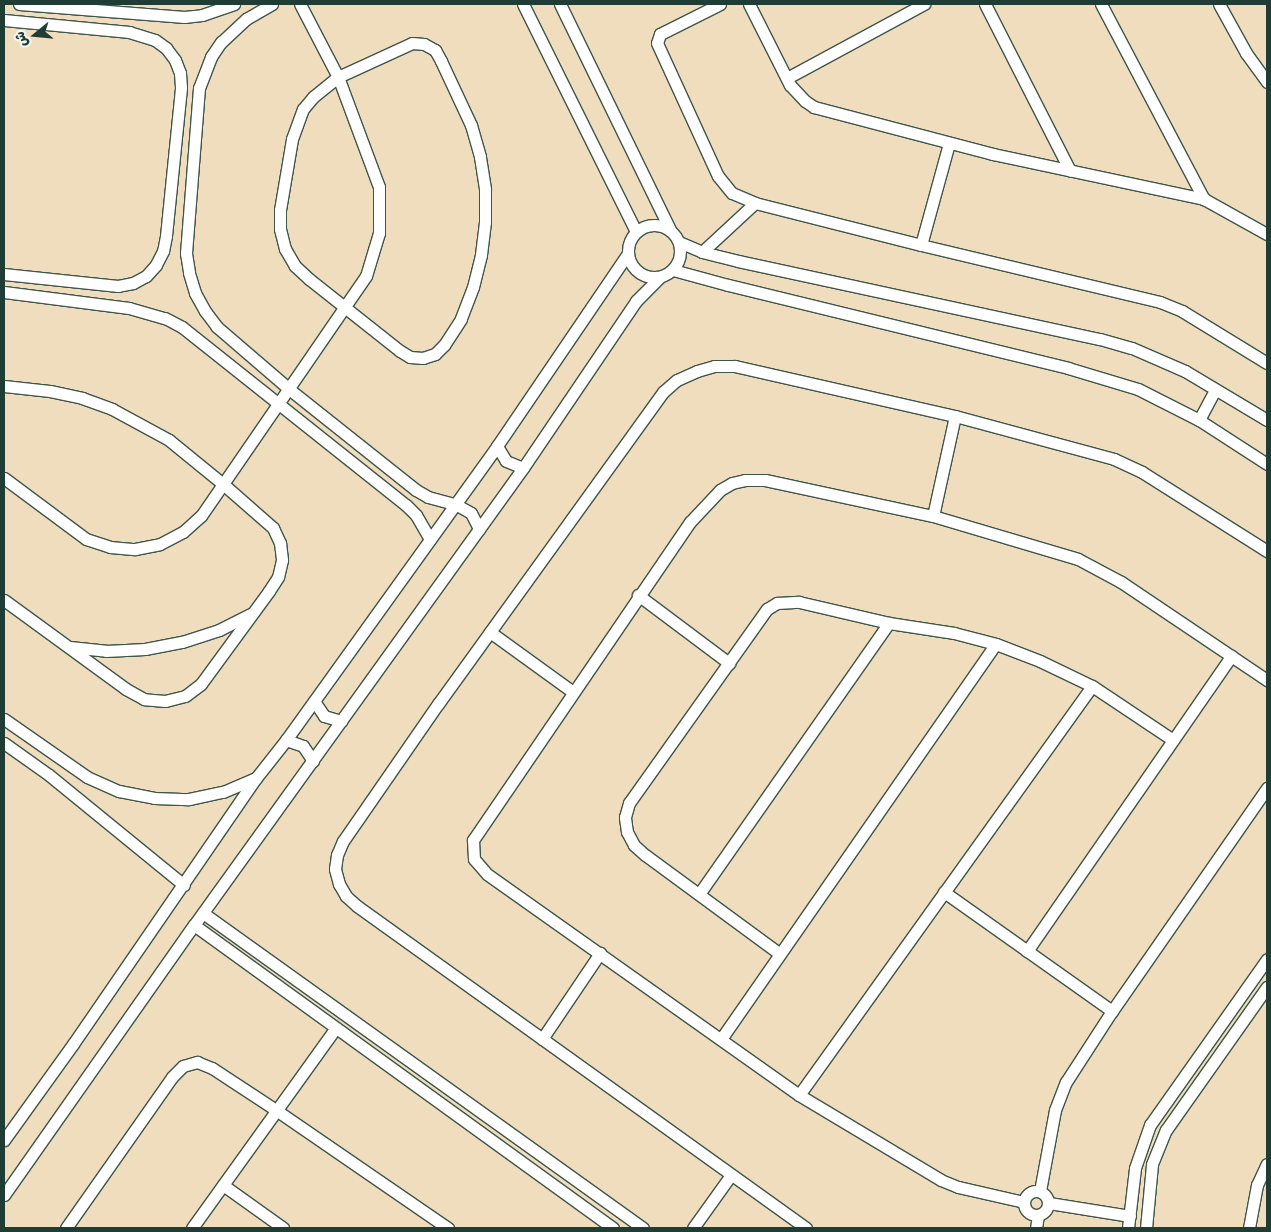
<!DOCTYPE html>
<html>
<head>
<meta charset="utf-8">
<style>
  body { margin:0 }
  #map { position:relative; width:1271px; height:1232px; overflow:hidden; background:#f0ddbe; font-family:"Shantell Sans","Playpen Sans Arabic",sans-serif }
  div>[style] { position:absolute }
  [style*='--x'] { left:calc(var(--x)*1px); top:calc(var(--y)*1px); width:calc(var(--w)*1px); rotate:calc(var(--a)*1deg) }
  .roads { filter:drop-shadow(1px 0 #3e5549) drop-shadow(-1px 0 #3e5549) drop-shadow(0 1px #3e5549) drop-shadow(0 -1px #3e5549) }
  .minor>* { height:11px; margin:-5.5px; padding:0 5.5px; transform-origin:5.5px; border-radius:5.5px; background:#fff }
  .minor>.ring { margin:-5.5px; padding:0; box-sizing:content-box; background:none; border:11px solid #fff; border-radius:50% }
  span { translate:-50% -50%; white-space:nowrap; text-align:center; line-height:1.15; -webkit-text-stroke:4.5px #f6f6f2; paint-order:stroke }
  .frame { position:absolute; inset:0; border:5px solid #1f3d34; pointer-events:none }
  .north { position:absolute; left:10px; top:10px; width:50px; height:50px; -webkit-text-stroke:4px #f6f6f2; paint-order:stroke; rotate:253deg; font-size:14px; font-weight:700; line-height:20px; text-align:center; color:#1f3d34 }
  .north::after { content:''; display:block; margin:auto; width:18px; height:22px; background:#1f3d34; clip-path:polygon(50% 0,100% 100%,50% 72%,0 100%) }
</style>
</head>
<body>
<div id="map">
  <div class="roads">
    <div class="minor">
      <i style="--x:19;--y:4;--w:166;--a:4.5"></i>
      <i style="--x:184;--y:17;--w:18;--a:-6"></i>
      <i style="--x:202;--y:15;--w:34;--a:-19"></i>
      <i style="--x:272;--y:4;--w:30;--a:150"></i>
      <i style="--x:246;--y:19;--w:34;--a:137"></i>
      <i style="--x:221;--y:42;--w:18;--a:124"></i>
      <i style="--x:211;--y:57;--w:33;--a:111"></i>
      <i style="--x:199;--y:88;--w:166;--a:94.5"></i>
      <i style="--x:186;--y:253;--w:20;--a:81"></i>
      <i style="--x:189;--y:273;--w:21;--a:73"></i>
      <i style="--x:195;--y:293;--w:21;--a:61"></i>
      <i style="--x:205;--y:311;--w:20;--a:53"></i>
      <i style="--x:217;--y:327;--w:95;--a:40.7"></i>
      <i style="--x:289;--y:389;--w:162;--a:38.5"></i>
      <i style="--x:416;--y:490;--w:14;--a:30"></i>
      <i style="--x:428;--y:497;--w:28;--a:15"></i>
      <i style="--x:455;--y:504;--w:18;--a:29"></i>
      <i style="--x:471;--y:513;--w:18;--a:63"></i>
      <i style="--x:523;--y:4;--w:254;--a:63.6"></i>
      <i style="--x:560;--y:4;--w:251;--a:64"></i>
      <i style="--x:720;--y:4;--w:67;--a:153.4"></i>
      <i style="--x:660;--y:34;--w:9;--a:108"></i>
      <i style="--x:657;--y:43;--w:146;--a:65.4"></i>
      <i style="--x:718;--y:176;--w:22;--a:51"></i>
      <i style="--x:732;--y:193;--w:25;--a:23"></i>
      <i style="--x:755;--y:203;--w:171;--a:14.2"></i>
      <i style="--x:921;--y:245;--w:246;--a:13.4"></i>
      <i style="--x:1160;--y:302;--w:24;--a:22"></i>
      <i style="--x:1182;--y:311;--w:100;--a:31.5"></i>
      <i style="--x:749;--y:4;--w:91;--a:63.2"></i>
      <i style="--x:790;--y:85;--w:22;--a:47"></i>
      <i style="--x:805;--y:101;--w:11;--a:34"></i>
      <i style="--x:814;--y:107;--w:185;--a:14.7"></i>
      <i style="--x:993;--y:154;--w:216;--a:12"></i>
      <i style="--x:1204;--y:199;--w:72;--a:29.1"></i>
      <i style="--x:985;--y:4;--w:187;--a:63"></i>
      <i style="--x:1101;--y:4;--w:221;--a:62.2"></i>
      <i style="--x:1219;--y:4;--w:56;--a:61.1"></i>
      <i style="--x:1246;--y:53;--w:36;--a:54"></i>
      <i style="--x:4;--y:20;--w:126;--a:5.5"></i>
      <i style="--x:129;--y:32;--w:27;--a:17"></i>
      <i style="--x:155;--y:40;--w:14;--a:36"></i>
      <i style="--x:166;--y:48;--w:15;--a:53"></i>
      <i style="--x:175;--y:60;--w:14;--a:69"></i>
      <i style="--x:180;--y:73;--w:15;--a:86"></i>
      <i style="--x:181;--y:88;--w:149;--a:95.8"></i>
      <i style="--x:166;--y:236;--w:15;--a:101"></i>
      <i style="--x:163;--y:251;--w:16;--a:117"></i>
      <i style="--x:156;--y:265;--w:15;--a:132"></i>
      <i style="--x:146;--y:276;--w:15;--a:152"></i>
      <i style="--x:133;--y:283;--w:15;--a:169"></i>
      <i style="--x:118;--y:286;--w:115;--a:-174"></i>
      <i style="--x:412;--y:43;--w:12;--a:5"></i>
      <i style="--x:424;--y:44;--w:13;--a:29"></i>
      <i style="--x:435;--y:50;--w:13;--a:61"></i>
      <i style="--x:441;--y:61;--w:71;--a:64.9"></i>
      <i style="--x:471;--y:125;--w:33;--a:74"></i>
      <i style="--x:480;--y:157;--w:33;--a:81"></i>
      <i style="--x:485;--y:190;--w:32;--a:90"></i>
      <i style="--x:485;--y:222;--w:33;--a:97"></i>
      <i style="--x:481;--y:255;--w:33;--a:104"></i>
      <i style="--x:473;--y:287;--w:34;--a:111"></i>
      <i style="--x:461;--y:319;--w:31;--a:123"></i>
      <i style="--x:444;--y:345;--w:13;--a:135"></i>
      <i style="--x:435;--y:354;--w:13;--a:162"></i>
      <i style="--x:423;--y:358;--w:13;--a:-176"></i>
      <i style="--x:410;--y:357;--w:12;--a:-149"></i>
      <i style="--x:400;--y:351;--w:116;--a:-141.6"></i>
      <i style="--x:309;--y:279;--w:19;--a:-137"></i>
      <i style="--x:295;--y:266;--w:20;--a:-120"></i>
      <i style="--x:285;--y:249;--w:21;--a:-104"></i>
      <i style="--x:280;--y:229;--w:19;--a:-90"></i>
      <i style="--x:280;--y:210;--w:72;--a:-80.4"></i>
      <i style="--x:292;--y:139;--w:32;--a:-70"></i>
      <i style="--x:303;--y:109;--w:16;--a:-50"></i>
      <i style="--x:313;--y:97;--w:32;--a:-39"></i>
      <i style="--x:338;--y:77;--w:81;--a:-24.7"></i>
      <i style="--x:787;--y:78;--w:156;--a:-28.4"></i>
      <i class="ring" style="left:628px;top:225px;width:41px;height:41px"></i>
      <i style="--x:679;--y:242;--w:25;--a:23"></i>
      <i style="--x:702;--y:252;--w:37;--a:14"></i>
      <i style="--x:738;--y:261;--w:370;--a:12.2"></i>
      <i style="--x:1100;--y:339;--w:33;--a:16"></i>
      <i style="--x:1132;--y:348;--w:58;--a:23.5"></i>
      <i style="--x:1185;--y:371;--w:96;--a:30.9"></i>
      <i style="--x:921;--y:245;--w:106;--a:-74.6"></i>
      <i style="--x:702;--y:252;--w:72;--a:-42.8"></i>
      <i style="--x:673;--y:270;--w:57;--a:15.3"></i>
      <i style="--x:728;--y:285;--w:350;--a:13.7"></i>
      <i style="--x:1068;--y:368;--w:73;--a:16.7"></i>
      <i style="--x:1138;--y:389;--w:68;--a:26.9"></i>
      <i style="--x:1199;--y:420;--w:81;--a:32.9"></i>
      <i style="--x:4;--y:292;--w:126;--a:7.3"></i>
      <i style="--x:129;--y:308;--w:37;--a:16"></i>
      <i style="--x:165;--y:318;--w:19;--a:28"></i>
      <i style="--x:182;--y:327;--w:286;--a:38.5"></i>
      <i style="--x:406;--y:505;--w:14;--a:45"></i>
      <i style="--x:416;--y:515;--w:28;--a:60"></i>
      <i style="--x:4;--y:386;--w:46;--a:6.2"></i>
      <i style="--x:50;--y:391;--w:33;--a:12"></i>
      <i style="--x:82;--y:398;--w:32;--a:20"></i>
      <i style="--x:112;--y:409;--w:65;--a:28.5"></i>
      <i style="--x:169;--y:440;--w:70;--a:39.2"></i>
      <i style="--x:223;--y:484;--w:67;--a:41.3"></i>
      <i style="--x:273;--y:528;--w:17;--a:65"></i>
      <i style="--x:280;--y:543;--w:17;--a:83"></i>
      <i style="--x:282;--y:560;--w:17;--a:103"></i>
      <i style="--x:278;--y:577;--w:17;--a:123"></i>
      <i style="--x:269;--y:591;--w:115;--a:126.2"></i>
      <i style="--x:201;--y:684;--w:20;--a:143"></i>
      <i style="--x:185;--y:696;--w:21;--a:166"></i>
      <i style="--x:165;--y:701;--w:21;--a:-175"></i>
      <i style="--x:144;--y:699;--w:21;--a:-151"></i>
      <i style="--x:126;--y:689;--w:151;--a:-143.9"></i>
      <i style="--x:1199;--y:420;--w:34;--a:-62"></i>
      <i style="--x:497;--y:446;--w:17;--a:59"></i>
      <i style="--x:506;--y:461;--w:18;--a:22"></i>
      <i style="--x:4;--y:478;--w:102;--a:36.6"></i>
      <i style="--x:86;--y:539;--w:25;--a:18"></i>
      <i style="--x:110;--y:547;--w:25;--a:5"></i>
      <i style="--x:135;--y:549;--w:25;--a:-11"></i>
      <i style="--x:160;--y:544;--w:26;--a:-28"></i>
      <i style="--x:183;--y:532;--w:24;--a:-42"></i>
      <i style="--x:201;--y:516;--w:291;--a:-55.5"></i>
      <i style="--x:366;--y:276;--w:45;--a:-73.2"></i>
      <i style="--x:379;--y:233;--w:46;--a:-90"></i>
      <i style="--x:379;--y:187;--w:117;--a:-110.4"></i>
      <i style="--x:338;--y:77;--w:82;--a:-117.5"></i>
      <i style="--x:933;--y:516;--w:102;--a:-77.6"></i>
      <i style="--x:638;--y:595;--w:114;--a:36.8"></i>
      <i style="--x:490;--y:632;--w:102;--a:35.9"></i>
      <i style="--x:70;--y:647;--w:36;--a:6"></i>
      <i style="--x:106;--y:651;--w:39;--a:-3"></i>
      <i style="--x:145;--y:649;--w:38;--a:-11"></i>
      <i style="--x:182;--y:642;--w:39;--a:-18"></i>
      <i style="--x:219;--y:630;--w:35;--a:-27"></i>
      <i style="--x:314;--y:701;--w:18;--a:56"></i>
      <i style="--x:324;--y:716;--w:18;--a:16"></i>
      <i style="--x:4;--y:719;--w:101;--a:34.9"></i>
      <i style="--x:87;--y:777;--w:35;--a:24"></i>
      <i style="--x:119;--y:791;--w:36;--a:11"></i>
      <i style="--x:154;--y:798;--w:35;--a:2"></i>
      <i style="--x:189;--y:799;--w:35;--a:-12"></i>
      <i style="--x:223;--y:792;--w:36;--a:-23"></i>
      <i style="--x:286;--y:740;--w:18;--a:19"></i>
      <i style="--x:303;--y:746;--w:18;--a:56"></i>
      <i style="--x:4;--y:743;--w:55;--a:35.4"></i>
      <i style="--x:49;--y:775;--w:174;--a:39.2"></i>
      <i style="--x:944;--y:892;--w:206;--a:35.3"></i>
      <i style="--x:699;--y:894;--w:331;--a:-55"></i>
      <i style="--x:203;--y:913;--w:541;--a:35.6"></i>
      <i style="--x:194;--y:925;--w:517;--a:35.87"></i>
      <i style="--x:1027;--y:951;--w:359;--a:-55.3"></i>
      <i style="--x:780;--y:954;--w:167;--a:-143.7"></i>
      <i style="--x:645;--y:855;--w:15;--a:-138"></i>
      <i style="--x:634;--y:845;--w:15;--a:-118"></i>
      <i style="--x:627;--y:832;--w:15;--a:-98"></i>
      <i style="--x:625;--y:817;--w:15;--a:-74"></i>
      <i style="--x:629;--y:803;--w:238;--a:-54.6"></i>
      <i style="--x:767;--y:609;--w:12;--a:-31"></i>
      <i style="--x:777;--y:603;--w:22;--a:-3"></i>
      <i style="--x:799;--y:602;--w:92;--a:13.1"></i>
      <i style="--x:889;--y:623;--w:66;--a:8.7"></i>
      <i style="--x:954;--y:633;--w:43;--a:14.7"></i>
      <i style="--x:996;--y:644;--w:47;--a:21.1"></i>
      <i style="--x:1040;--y:661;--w:58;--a:25.7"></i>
      <i style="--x:1092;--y:686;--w:97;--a:33.7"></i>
      <i style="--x:542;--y:1039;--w:104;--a:-56"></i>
      <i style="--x:721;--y:1039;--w:481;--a:-55.2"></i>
      <i style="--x:799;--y:1095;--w:503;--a:-54.38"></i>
      <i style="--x:4;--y:1140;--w:118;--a:-54.3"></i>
      <i style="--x:73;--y:1044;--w:323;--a:-55.5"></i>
      <i style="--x:256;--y:778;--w:48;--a:-51.7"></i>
      <i style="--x:286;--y:740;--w:362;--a:-54.3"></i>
      <i style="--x:497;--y:446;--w:233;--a:-55.8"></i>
      <i style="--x:223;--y:1185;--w:74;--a:35.6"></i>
      <i class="ring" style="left:1024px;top:1191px;width:13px;height:13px"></i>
      <i style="--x:1040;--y:1191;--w:82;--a:-79.5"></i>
      <i style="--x:1055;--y:1110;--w:30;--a:-69"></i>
      <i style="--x:1066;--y:1082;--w:85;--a:-57.1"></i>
      <i style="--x:1112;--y:1011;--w:272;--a:-55.2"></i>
      <i style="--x:4;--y:1195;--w:330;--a:-54.9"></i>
      <i style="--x:194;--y:925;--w:563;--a:-54.25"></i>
      <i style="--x:523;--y:468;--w:202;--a:-55.9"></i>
      <i style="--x:636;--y:301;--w:34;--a:-45"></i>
      <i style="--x:1024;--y:1202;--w:68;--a:-167.2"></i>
      <i style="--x:958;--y:1187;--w:18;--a:-158"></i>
      <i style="--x:941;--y:1180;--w:165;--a:-149.1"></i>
      <i style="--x:799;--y:1095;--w:382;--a:-144.7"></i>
      <i style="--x:487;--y:874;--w:20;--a:-131"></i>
      <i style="--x:474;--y:859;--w:19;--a:-93"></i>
      <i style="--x:473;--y:840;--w:385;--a:-55.7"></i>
      <i style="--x:690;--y:522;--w:44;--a:-46.8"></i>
      <i style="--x:720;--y:490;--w:14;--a:-30"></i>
      <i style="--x:732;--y:483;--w:13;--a:-13"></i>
      <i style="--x:745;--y:480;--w:20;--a:0"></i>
      <i style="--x:765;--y:480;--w:172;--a:12.1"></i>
      <i style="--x:933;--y:516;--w:151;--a:16.5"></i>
      <i style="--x:1078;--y:559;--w:49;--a:28.1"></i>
      <i style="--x:1121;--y:582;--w:176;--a:33.9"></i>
      <i style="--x:1049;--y:1203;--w:82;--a:9.1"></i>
      <i style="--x:66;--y:1228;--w:184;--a:-54.9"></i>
      <i style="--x:172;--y:1077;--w:16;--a:-45"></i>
      <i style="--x:183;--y:1066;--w:15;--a:-16"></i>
      <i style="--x:197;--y:1062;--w:16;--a:22"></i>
      <i style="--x:212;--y:1068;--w:77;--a:33.3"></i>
      <i style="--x:276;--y:1110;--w:209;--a:34.5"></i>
      <i style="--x:192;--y:1228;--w:245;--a:-54.3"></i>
      <i style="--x:693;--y:1228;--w:65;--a:-54.4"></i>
      <i style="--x:806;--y:1228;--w:553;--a:-144.35"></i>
      <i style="--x:357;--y:906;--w:15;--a:-138"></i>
      <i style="--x:346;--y:896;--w:14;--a:-120"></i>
      <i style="--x:339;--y:884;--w:16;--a:-105"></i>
      <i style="--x:335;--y:869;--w:14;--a:-82"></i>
      <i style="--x:337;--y:855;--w:15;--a:-67"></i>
      <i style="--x:343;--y:841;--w:167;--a:-55.3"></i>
      <i style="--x:438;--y:704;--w:385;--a:-54.2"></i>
      <i style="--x:663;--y:392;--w:18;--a:-41"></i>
      <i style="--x:677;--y:380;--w:22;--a:-24"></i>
      <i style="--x:697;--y:371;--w:18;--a:-16"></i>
      <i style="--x:714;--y:366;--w:21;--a:0"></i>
      <i style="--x:735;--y:366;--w:226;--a:12.8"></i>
      <i style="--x:955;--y:416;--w:165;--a:15.1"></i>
      <i style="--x:1114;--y:459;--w:31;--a:25"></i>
      <i style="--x:1142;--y:472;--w:148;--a:32.3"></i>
      <i style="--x:1036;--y:1228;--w:13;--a:-81"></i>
      <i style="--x:1128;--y:1228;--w:60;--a:-83.3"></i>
      <i style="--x:1135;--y:1168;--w:46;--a:-70.8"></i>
      <i style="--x:1150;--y:1125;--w:203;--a:-54.8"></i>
      <i style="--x:1146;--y:1228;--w:64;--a:-84.6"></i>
      <i style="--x:1152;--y:1164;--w:37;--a:-68"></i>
      <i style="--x:1166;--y:1130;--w:175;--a:-54.8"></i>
      <i style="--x:1249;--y:1228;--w:44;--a:-79.5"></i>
      <i style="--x:1257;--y:1185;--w:23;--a:-65"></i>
    </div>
  </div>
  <div class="frame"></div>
  <div class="north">ش</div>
</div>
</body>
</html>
